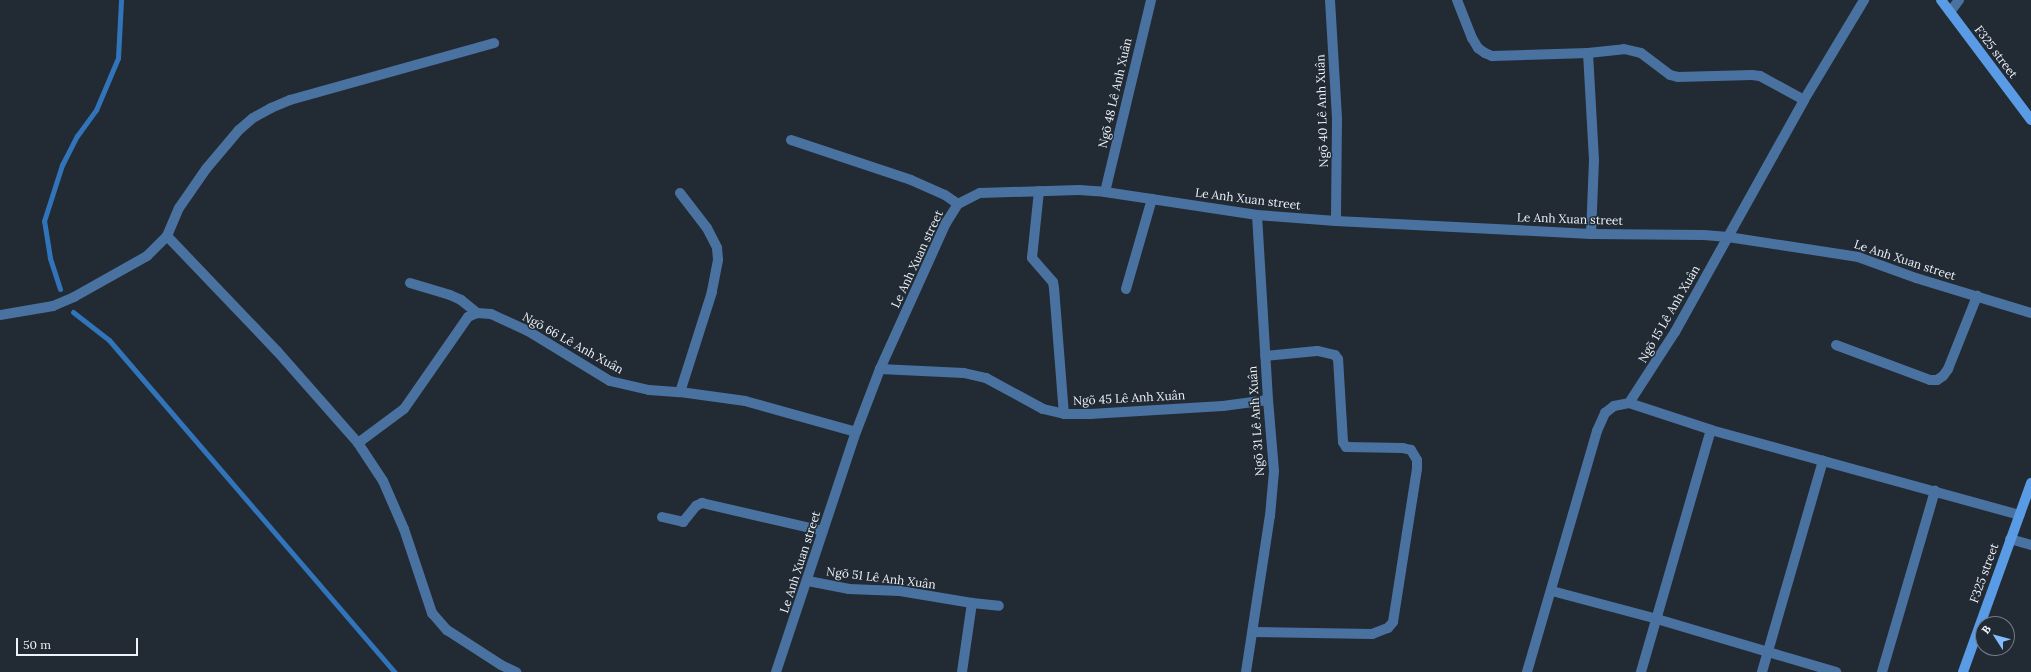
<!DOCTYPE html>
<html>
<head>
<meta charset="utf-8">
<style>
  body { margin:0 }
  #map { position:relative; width:2031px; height:672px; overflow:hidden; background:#222a34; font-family:Lora,serif }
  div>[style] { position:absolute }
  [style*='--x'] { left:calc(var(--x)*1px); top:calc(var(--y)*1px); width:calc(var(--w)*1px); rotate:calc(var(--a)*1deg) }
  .stream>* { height:5px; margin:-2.5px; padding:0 2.5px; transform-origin:2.5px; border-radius:2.5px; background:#3274ba }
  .minor>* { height:10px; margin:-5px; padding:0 5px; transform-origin:5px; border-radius:5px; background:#4a72a0 }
  .secondary>* { height:10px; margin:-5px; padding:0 5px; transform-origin:5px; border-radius:5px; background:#599be4 }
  span { translate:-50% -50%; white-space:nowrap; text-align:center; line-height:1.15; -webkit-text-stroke:3px #222a34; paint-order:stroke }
  .street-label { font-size:12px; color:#eef3fa }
  .north { position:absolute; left:1975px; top:616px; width:40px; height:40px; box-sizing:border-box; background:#222a34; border:1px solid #747a83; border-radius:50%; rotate:306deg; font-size:11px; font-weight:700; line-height:16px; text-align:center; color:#eef3fa }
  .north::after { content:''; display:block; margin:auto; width:14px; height:18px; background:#84bcfb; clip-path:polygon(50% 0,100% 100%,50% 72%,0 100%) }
  .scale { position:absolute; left:16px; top:638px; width:122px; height:18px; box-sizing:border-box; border:2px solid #eef3fa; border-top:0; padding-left:5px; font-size:12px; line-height:14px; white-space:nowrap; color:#eef3fa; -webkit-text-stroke:3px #222a34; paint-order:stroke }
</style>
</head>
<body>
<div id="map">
  <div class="stream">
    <i style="--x:60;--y:289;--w:33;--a:-108"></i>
    <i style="--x:50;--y:258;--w:37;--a:-99"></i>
    <i style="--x:44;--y:221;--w:59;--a:-72.2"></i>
    <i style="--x:62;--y:165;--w:33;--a:-63"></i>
    <i style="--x:77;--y:136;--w:32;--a:-54"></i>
    <i style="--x:96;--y:110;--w:56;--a:-67.1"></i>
    <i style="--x:118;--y:58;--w:58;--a:-87"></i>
    <i style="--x:73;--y:312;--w:46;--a:37.9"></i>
    <i style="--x:109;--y:340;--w:438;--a:49.3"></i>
  </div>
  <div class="minor">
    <i style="--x:1330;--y:0;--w:119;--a:86.6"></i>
    <i style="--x:1337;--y:119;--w:102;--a:90.6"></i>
    <i style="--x:1457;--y:0;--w:41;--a:68.5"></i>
    <i style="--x:1472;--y:38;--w:12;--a:59"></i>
    <i style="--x:1478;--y:48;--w:9;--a:36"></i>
    <i style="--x:1485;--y:53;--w:8;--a:23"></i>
    <i style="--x:1492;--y:56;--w:96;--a:-1.8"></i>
    <i style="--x:1588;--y:53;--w:36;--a:-6"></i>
    <i style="--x:1624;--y:49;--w:17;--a:13"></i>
    <i style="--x:1641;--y:53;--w:36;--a:37"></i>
    <i style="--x:1670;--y:75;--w:8;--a:14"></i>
    <i style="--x:1678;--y:77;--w:74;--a:-1.5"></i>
    <i style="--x:1752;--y:75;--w:8;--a:7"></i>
    <i style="--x:1760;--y:76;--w:50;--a:28.6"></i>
    <i style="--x:1950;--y:12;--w:15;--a:-53"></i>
    <i style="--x:1588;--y:53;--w:107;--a:86.8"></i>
    <i style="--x:1594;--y:160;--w:74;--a:92.3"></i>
    <i style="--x:791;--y:140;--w:126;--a:18.4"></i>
    <i style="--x:911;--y:180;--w:37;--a:24"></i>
    <i style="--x:945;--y:195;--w:16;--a:35"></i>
    <i style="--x:1039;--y:191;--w:67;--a:96"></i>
    <i style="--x:1032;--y:258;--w:32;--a:49"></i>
    <i style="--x:1053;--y:282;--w:6;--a:81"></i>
    <i style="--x:1054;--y:288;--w:126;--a:85.5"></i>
    <i style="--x:1105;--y:192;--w:197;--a:-76.5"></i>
    <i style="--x:680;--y:193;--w:44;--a:52.4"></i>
    <i style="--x:707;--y:228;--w:22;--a:63"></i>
    <i style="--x:717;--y:248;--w:12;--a:85"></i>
    <i style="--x:718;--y:260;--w:33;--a:101"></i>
    <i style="--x:712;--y:292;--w:105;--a:107.7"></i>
    <i style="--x:167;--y:236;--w:159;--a:46.3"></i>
    <i style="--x:277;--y:351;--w:123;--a:48.6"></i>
    <i style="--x:358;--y:443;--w:45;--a:56.7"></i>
    <i style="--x:383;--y:481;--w:52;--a:66.4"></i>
    <i style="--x:404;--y:529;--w:89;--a:71.6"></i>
    <i style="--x:432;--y:613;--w:23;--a:49"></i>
    <i style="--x:447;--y:630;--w:64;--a:32.9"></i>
    <i style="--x:501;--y:665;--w:17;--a:25"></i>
    <i style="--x:410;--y:283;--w:42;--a:16.7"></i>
    <i style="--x:450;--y:295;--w:12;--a:24"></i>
    <i style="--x:461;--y:300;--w:21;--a:39"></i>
    <i style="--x:1126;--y:289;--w:94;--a:-73.9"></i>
    <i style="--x:0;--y:315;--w:54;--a:-9.6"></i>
    <i style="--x:53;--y:306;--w:23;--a:-23"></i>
    <i style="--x:74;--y:297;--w:84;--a:-29.3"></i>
    <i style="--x:147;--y:256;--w:28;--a:-45"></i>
    <i style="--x:167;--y:236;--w:30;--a:-67"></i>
    <i style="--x:179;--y:208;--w:47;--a:-55.3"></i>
    <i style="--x:206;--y:169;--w:51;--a:-49.8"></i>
    <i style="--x:239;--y:130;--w:18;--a:-41"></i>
    <i style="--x:253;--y:118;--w:21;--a:-29"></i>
    <i style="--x:271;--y:108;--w:21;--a:-23"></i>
    <i style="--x:290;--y:100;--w:212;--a:-15.6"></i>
    <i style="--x:1836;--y:345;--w:100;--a:20.4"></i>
    <i style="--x:1930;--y:380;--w:7;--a:0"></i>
    <i style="--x:1937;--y:380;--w:7;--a:-34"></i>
    <i style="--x:1943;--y:376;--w:9;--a:-54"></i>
    <i style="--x:1948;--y:369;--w:79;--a:-68.3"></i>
    <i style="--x:880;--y:369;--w:84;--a:2.7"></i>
    <i style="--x:964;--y:373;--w:23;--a:13"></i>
    <i style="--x:986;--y:378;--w:65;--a:28.5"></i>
    <i style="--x:1043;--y:409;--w:22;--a:13"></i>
    <i style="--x:1064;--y:414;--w:26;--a:0"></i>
    <i style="--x:1090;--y:414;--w:133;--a:-3.4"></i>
    <i style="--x:1223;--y:406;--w:45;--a:-7.6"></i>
    <i style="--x:1629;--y:403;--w:85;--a:-57.1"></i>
    <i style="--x:1675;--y:332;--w:265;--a:-60.9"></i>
    <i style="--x:1804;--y:100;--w:117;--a:-59"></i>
    <i style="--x:358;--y:443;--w:57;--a:-36.5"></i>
    <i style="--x:404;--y:409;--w:112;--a:-55.2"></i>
    <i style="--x:468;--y:317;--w:10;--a:-24"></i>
    <i style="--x:477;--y:313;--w:14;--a:4"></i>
    <i style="--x:491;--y:314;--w:41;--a:24.7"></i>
    <i style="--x:528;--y:331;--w:96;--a:31.4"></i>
    <i style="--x:610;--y:381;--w:40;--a:13"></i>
    <i style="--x:649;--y:390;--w:31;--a:4"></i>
    <i style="--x:680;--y:392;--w:66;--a:7.9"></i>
    <i style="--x:745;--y:401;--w:115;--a:15.6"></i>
    <i style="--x:662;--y:517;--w:22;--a:13"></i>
    <i style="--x:683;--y:522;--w:21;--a:-51"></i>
    <i style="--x:696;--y:506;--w:7;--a:-27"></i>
    <i style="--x:702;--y:503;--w:124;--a:13"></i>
    <i style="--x:2010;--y:539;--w:22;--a:16"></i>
    <i style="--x:808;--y:581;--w:42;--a:11"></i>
    <i style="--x:849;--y:589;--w:51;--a:2.2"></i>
    <i style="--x:900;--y:591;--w:73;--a:9.5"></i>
    <i style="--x:972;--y:603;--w:27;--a:6"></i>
    <i style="--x:1552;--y:591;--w:109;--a:14.9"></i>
    <i style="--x:1657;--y:619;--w:187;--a:16.5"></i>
    <i style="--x:1253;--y:632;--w:119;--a:1"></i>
    <i style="--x:1372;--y:634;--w:17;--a:-21"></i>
    <i style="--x:1388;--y:628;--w:8;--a:-50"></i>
    <i style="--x:1393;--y:622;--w:155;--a:-81.1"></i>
    <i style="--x:1417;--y:469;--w:9;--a:-90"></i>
    <i style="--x:1417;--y:460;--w:12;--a:-121"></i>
    <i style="--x:1411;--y:450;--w:8;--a:-166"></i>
    <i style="--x:1403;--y:448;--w:57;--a:-179"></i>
    <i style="--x:1346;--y:447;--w:6;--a:-121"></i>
    <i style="--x:1343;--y:442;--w:83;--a:-93.4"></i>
    <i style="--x:1338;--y:359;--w:5;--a:-127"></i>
    <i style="--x:1335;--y:355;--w:18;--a:-167"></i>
    <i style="--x:1317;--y:351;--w:52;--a:174.5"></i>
    <i style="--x:776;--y:672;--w:253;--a:-71.6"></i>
    <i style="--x:856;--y:432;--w:67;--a:-69.1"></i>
    <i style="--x:880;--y:369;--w:160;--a:-65.7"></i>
    <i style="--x:946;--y:223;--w:22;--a:-58"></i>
    <i style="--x:958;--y:204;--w:25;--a:-27"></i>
    <i style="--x:980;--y:193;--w:99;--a:-1.7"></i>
    <i style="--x:1079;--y:190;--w:26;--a:4"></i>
    <i style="--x:1105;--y:192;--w:154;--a:8.6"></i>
    <i style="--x:1257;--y:215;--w:79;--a:4.3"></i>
    <i style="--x:1336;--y:221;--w:255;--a:2.9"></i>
    <i style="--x:1591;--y:234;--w:113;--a:0.5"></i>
    <i style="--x:1704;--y:235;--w:24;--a:5"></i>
    <i style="--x:1728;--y:237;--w:132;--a:8.7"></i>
    <i style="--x:1858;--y:257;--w:62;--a:19.9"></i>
    <i style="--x:1916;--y:278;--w:120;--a:16.9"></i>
    <i style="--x:962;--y:672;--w:70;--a:-81.8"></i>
    <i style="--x:1246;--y:672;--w:158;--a:-81.3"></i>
    <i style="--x:1270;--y:516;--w:45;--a:-84.9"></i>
    <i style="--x:1274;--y:471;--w:71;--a:-94.8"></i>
    <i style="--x:1268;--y:400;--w:185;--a:-93.4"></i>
    <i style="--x:1527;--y:672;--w:251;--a:-73.8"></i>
    <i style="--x:1597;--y:431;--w:20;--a:-66"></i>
    <i style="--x:1605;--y:413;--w:11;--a:-38"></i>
    <i style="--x:1614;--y:406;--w:15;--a:-11"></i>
    <i style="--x:1629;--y:403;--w:86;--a:18.2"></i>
    <i style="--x:1711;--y:430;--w:320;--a:15.4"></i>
    <i style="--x:1641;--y:672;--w:252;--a:-73.9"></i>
    <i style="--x:1762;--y:672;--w:220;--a:-73.9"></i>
    <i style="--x:1882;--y:672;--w:189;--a:-73.7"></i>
  </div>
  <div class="secondary">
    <i style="--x:1941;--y:0;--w:150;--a:53.1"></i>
    <i style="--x:1963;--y:672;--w:201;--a:-70.2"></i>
  </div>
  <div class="street-label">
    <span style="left:1996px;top:52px;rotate:53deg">F325 street</span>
    <span style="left:1115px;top:93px;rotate:-77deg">Ngõ 48 Lê Anh Xuân</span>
    <span style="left:1322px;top:111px;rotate:-92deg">Ngõ 40 Lê Anh Xuân</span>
    <span style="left:1248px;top:199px;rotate:7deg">Le Anh Xuan street</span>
    <span style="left:1570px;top:219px;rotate:2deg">Le Anh Xuan street</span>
    <span style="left:917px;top:259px;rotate:-65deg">Le Anh Xuan street</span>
    <span style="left:1905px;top:260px;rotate:18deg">Le Anh Xuan street</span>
    <span style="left:1669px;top:314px;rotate:-60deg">Ngõ 15 Lê Anh Xuân</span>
    <span style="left:573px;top:343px;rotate:29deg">Ngõ 66 Lê Anh Xuân</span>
    <span style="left:1129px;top:398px;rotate:-3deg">Ngõ 45 Lê Anh Xuân</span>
    <span style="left:1256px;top:421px;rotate:-94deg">Ngõ 31 Lê Anh Xuân</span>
    <span style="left:800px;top:562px;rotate:-72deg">Le Anh Xuan street</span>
    <span style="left:1984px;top:573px;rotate:-70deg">F325 street</span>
    <span style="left:881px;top:578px;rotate:7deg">Ngõ 51 Lê Anh Xuân</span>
  </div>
  <div class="north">B</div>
  <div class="scale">50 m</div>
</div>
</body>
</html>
